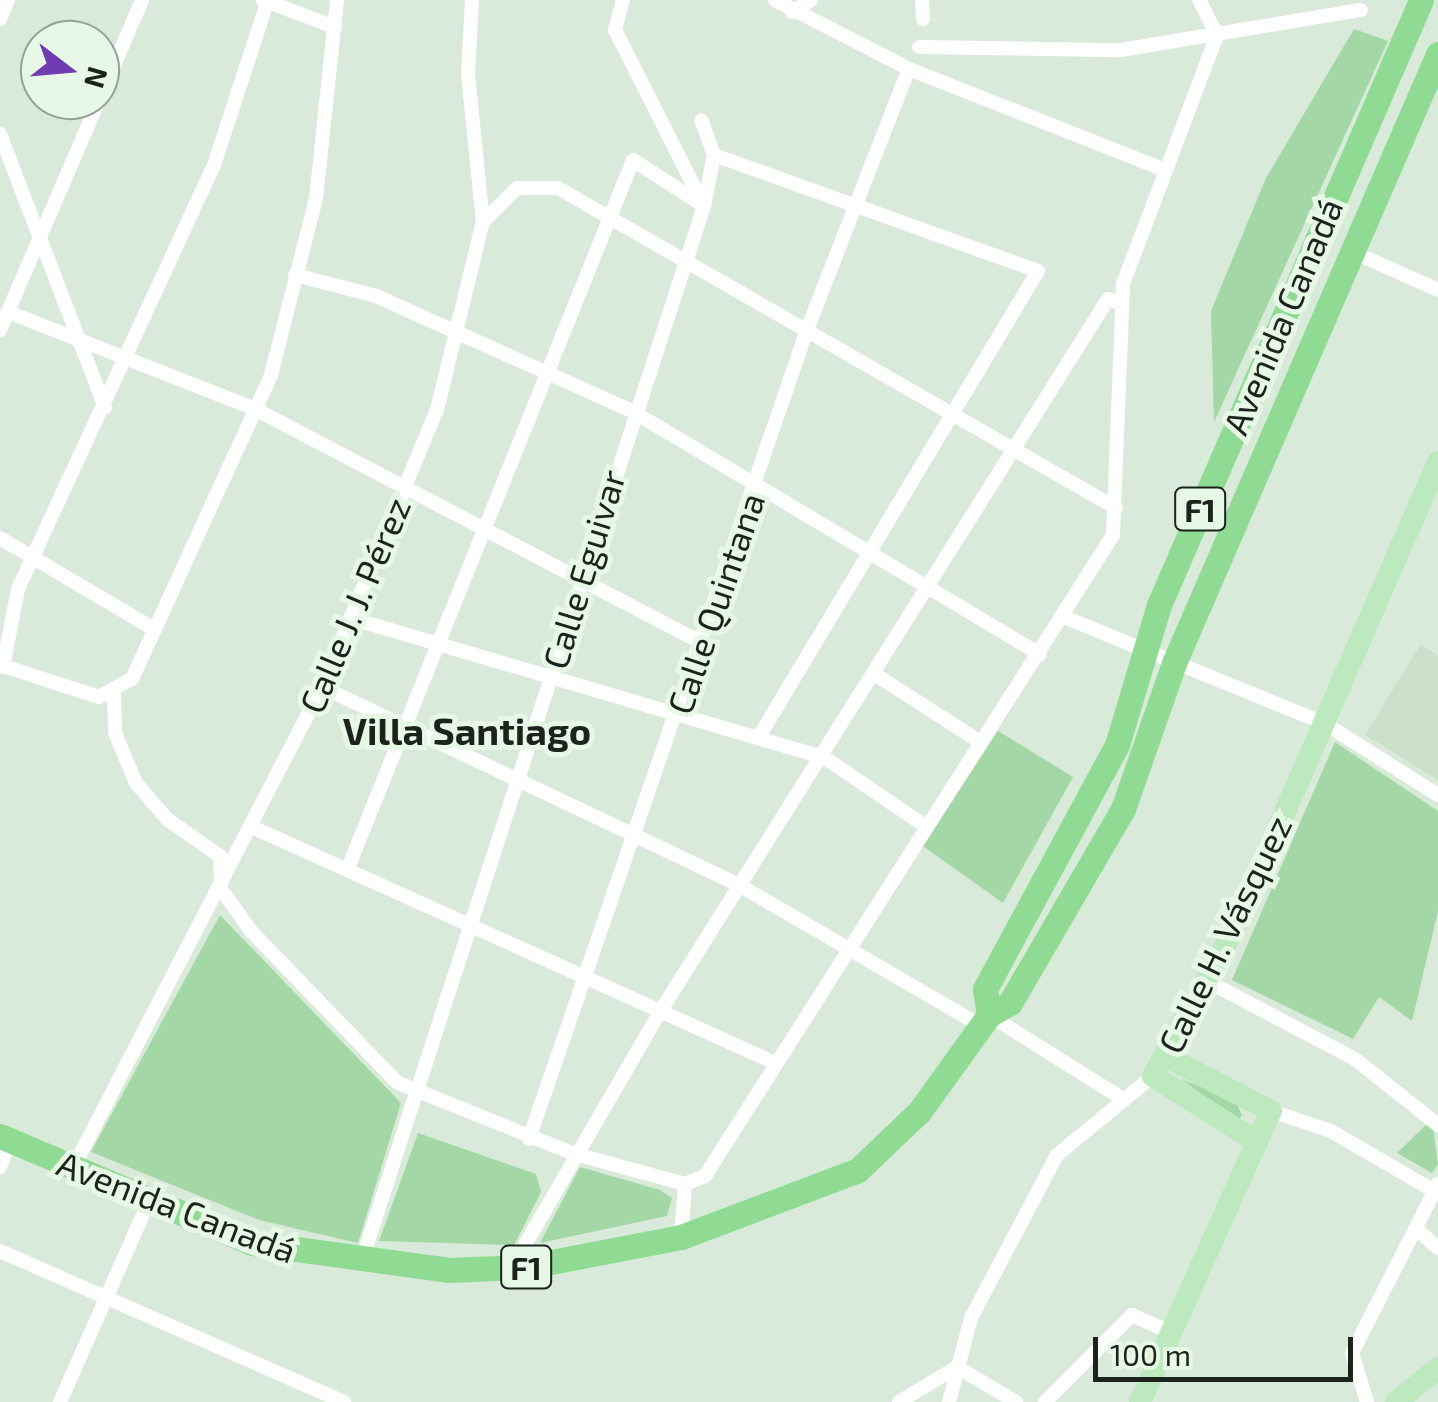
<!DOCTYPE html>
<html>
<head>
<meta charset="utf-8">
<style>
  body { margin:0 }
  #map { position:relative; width:1438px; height:1402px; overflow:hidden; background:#daeada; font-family:"Exo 2",sans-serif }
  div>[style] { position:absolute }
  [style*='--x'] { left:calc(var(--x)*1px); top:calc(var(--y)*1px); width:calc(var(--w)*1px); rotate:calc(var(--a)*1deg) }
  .built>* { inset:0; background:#cbe1cb }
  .green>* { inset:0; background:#a3d7a5 }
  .street>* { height:14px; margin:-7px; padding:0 7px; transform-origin:7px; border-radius:7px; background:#fff }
  .primary>* { height:22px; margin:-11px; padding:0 11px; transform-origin:11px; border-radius:11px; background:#bce9be }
  .highway>* { height:25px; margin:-12.5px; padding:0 12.5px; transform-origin:12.5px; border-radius:12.5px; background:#8fdb93 }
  span { translate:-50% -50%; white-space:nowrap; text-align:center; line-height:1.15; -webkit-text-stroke:10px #e7f8e7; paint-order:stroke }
  .shield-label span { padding:2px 8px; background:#e7f8e7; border:2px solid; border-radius:8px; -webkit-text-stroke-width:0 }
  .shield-label { font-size:32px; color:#1c221c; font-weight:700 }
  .street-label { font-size:35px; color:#1c221c }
  .neighbourhood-label { font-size:38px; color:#1c221c; font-weight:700 }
  .north { position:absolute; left:20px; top:20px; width:100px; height:100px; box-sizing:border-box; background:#e7f8e7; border:2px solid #96a296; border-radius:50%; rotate:106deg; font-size:28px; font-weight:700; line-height:40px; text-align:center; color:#1c221c }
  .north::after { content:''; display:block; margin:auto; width:35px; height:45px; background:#713bb1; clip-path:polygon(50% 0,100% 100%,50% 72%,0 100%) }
  .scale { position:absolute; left:1093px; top:1337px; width:260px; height:45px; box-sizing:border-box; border:5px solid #1c221c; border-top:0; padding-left:12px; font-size:30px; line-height:35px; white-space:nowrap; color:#1c221c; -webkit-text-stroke:8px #e7f8e7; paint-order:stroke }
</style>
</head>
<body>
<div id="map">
  <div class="built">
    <i style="clip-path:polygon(1421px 644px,1438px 656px,1438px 780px,1365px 735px)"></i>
  </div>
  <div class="green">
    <i style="clip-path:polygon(1354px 29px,1388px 41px,1214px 422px,1211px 311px,1266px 178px)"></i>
    <i style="clip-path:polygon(998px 731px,1073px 777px,1003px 903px,923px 846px)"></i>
    <i style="clip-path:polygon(1335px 742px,1438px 811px,1438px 911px,1412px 1021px,1379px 997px,1353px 1039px,1232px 980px)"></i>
    <i style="clip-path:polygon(220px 915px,401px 1103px,358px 1243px,259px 1220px,91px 1152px)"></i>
    <i style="clip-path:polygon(1181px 1079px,1236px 1101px,1242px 1116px,1237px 1120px)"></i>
    <i style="clip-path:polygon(1432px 1119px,1438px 1164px,1432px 1173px,1397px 1153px)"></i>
    <i style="clip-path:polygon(418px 1133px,536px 1174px,541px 1192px,514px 1245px,379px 1241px)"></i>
    <i style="clip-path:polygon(580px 1167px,660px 1190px,672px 1198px,667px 1216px,540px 1243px)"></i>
  </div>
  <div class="street">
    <i style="--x:263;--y:0;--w:77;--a:20.6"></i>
    <i style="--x:775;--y:0;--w:151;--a:27.2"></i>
    <i style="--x:909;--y:69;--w:276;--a:21.5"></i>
    <i style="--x:922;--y:0;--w:19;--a:87"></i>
    <i style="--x:792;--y:12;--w:22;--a:-32"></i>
    <i style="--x:0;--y:19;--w:21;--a:-67"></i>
    <i style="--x:919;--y:47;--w:202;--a:0.9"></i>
    <i style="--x:1121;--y:50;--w:243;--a:-9.5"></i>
    <i style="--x:0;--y:134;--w:293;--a:69"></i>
    <i style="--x:714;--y:155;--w:344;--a:19.7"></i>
    <i style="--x:1038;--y:271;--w:541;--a:120.93"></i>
    <i style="--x:483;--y:222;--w:48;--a:-45"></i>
    <i style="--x:517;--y:188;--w:41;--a:0"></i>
    <i style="--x:558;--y:188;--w:643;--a:29.83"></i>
    <i style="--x:1351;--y:251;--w:95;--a:24.1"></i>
    <i style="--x:295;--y:275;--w:84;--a:14.5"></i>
    <i style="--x:376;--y:296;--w:281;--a:24.2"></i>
    <i style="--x:632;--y:411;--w:475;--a:30.8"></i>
    <i style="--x:8;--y:312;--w:265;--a:21.4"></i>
    <i style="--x:255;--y:409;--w:505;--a:27.63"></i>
    <i style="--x:0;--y:330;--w:359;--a:-66.7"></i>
    <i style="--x:0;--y:538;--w:179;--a:30.6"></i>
    <i style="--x:1064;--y:617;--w:281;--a:22.2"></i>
    <i style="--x:1324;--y:723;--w:135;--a:32.3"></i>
    <i style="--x:350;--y:618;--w:495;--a:16.4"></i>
    <i style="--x:825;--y:758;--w:121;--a:34.2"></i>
    <i style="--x:0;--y:665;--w:104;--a:17.9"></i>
    <i style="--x:99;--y:697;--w:38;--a:-29"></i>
    <i style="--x:132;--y:679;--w:334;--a:-65.4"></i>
    <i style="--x:271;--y:375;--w:182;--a:-75.7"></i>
    <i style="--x:316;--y:199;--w:200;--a:-84"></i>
    <i style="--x:3;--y:667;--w:79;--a:-79.1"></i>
    <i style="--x:18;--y:589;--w:467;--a:-65.2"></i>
    <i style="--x:214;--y:165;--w:174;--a:-71.9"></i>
    <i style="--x:876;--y:675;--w:122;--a:32.7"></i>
    <i style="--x:322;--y:687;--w:462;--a:25.4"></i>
    <i style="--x:739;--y:885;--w:280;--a:30.2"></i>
    <i style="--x:114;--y:692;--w:41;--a:88.6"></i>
    <i style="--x:115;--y:733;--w:54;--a:67.2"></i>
    <i style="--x:136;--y:783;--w:48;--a:49.3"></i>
    <i style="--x:167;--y:819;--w:65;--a:34.9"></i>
    <i style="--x:220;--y:856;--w:33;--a:88"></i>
    <i style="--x:221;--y:889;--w:52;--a:54.5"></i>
    <i style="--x:251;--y:931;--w:211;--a:46"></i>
    <i style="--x:398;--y:1083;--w:191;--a:21.9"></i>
    <i style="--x:575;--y:1154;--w:114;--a:15.3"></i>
    <i style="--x:685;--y:1184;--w:22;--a:-22"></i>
    <i style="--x:705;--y:1176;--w:760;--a:-57.52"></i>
    <i style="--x:1113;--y:535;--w:251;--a:-87.7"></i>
    <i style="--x:1123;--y:284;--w:266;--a:-69.3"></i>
    <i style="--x:1217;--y:35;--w:39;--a:-117"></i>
    <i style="--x:254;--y:828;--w:567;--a:24.26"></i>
    <i style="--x:348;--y:868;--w:763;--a:-68.07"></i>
    <i style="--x:633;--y:160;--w:85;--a:32.9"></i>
    <i style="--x:704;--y:206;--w:52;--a:-78.9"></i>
    <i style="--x:714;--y:155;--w:37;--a:-110"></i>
    <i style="--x:1207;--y:981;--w:167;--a:27.8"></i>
    <i style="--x:1355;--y:1059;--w:106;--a:38.5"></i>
    <i style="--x:989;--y:1015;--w:152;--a:32.1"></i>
    <i style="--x:1271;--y:1111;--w:63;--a:18.4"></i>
    <i style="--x:1331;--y:1131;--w:119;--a:30.2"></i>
    <i style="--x:529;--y:1139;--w:855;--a:-71.04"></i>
    <i style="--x:807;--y:330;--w:280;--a:-68.7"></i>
    <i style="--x:0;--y:1167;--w:29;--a:-68"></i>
    <i style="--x:73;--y:1168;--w:542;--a:-62.63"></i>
    <i style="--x:322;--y:687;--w:300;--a:-67.5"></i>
    <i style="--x:437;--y:410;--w:194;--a:-76.3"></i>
    <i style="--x:483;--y:222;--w:149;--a:-95.8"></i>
    <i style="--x:468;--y:74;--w:74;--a:-86.9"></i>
    <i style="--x:1419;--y:1231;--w:25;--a:42"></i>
    <i style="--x:681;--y:1237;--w:53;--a:-85.7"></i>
    <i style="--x:0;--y:1251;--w:376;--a:23.7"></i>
    <i style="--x:361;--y:1263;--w:1111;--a:-72.02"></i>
    <i style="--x:704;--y:206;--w:197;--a:-116.8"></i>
    <i style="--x:615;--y:30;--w:31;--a:-75"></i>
    <i style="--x:525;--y:1267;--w:24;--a:-88"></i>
    <i style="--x:526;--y:1243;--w:267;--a:-59.9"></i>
    <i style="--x:660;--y:1012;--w:842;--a:-57.86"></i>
    <i style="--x:1108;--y:299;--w:14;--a:21"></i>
    <i style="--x:957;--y:1367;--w:69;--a:30.7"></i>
    <i style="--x:60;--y:1402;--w:222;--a:-66.1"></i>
    <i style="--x:899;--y:1402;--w:68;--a:-31.1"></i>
    <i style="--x:949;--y:1402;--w:87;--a:-75.3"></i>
    <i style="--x:971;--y:1318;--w:184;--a:-62.2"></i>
    <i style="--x:1057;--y:1155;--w:124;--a:-39.5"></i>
    <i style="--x:1045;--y:1402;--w:123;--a:-45"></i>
    <i style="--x:1132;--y:1315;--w:44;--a:24.2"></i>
    <i style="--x:1367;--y:1402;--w:51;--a:-107"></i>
    <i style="--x:1352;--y:1353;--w:190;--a:-63"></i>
  </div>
  <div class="primary">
    <i style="--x:1257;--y:1142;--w:123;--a:-147.6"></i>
    <i style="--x:1153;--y:1076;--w:163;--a:-61.1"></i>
    <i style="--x:1232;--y:933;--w:514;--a:-66.38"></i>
    <i style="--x:1140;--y:1402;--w:319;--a:-65.8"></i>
    <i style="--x:1271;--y:1111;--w:119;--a:-152.6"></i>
    <i style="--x:1396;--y:1402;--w:54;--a:-39"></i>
  </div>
  <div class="highway">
    <i style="--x:989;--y:1015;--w:26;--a:-99"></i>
    <i style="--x:985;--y:989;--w:277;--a:-61.6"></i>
    <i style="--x:1117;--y:745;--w:146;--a:-73.3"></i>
    <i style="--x:1159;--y:605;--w:659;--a:-66.58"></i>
    <i style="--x:0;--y:1136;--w:274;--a:23"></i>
    <i style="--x:252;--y:1243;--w:199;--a:7.8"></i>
    <i style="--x:449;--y:1270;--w:76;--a:-2.3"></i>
    <i style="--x:525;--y:1267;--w:159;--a:-10.9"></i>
    <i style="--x:681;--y:1237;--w:189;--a:-20.7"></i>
    <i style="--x:858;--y:1170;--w:84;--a:-43.6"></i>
    <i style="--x:919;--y:1112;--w:120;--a:-54.2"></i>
    <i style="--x:989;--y:1015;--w:24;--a:-30"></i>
    <i style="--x:1010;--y:1003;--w:225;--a:-59.8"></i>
    <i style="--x:1123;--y:809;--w:155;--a:-70.7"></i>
    <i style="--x:1174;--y:663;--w:664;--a:-66.56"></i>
  </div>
  <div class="shield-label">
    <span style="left:1200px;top:509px">F1</span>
    <span style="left:526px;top:1267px">F1</span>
  </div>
  <div class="street-label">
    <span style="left:1282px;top:316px;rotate:-67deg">Avenida Canadá</span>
    <span style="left:583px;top:569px;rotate:-73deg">Calle Eguivar</span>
    <span style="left:715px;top:603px;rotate:-71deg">Calle Quintana</span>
    <span style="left:354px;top:605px;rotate:-67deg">Calle J. J. Pérez</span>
    <span style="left:1224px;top:934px;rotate:-64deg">Calle H. Vásquez</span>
    <span style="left:177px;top:1206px;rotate:21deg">Avenida Canadá</span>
  </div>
  <div class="neighbourhood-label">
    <span style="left:467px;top:731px">Villa Santiago</span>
  </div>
  <div class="north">N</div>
  <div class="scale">100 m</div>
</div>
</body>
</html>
